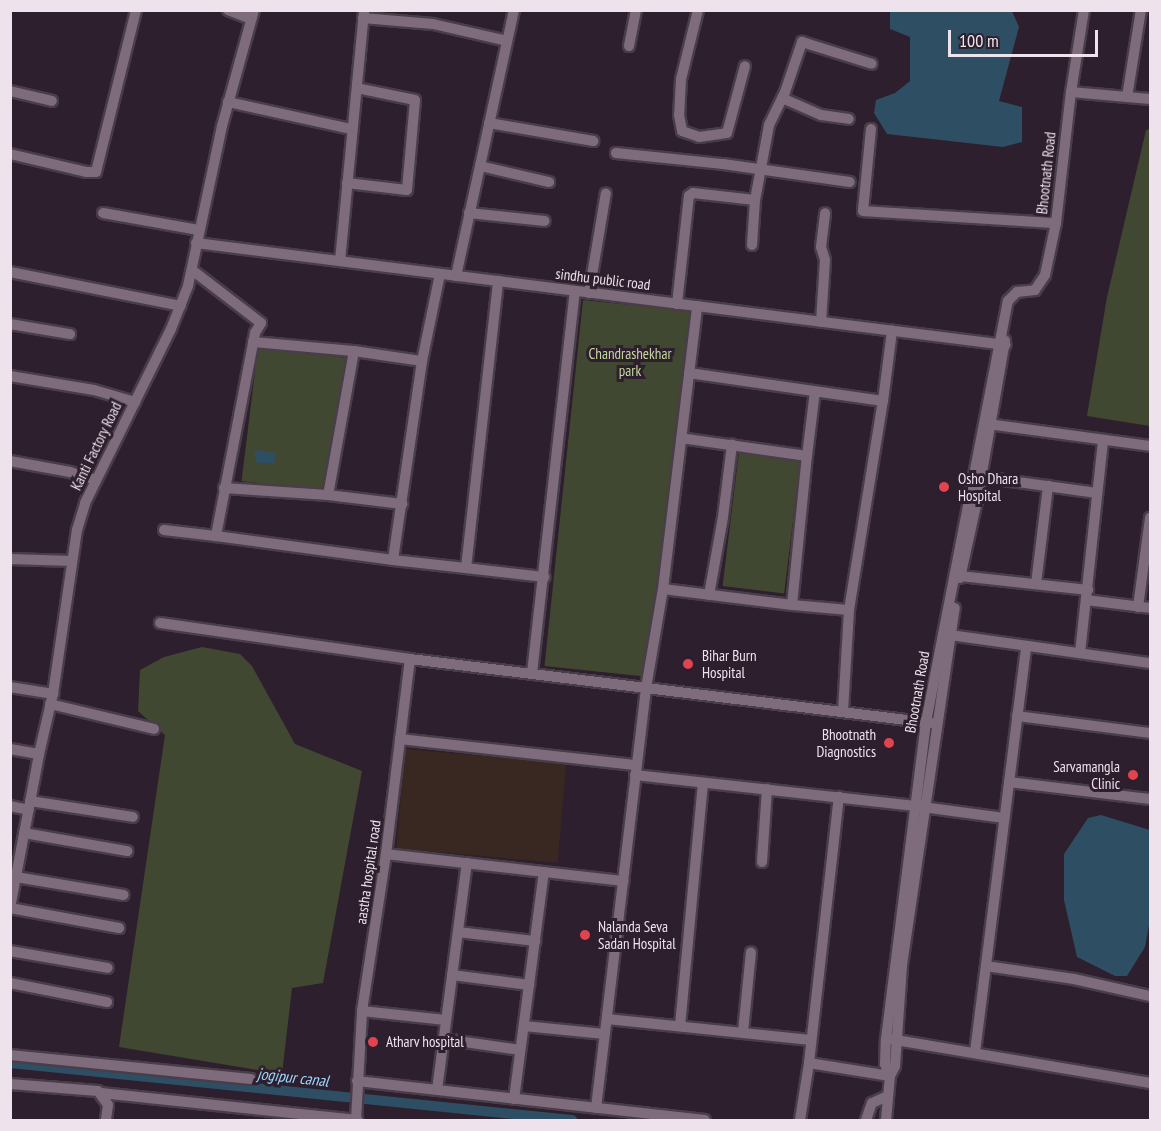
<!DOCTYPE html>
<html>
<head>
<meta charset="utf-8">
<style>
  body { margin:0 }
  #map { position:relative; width:1161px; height:1131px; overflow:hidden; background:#2d1f2d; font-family:"PT Sans Narrow",sans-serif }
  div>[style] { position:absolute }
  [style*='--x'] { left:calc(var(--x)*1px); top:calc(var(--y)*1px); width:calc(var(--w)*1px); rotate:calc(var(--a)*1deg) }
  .industrial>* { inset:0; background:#392721; transform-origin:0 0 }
  .green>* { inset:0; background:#414831; transform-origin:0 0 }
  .water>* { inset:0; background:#2d4e63 }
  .canal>* { height:10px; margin:-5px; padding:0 5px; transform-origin:5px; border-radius:5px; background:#2d4e63 }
  .roads { filter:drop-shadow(2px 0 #493d49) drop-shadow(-2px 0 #493d49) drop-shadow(0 2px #493d49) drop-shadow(0 -2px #493d49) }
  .minor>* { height:10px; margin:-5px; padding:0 5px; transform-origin:5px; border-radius:5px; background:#7e6c7d }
  .dots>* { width:16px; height:16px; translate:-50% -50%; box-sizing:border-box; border:3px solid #2d1f2d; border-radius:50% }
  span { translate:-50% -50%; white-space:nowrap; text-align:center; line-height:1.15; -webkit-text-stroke:6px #2d1f2d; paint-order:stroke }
  .street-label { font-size:15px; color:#eee3ed }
  .park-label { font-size:15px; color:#c4d89c }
  .poi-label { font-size:15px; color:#eee3ed }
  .left { translate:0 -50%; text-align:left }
  .right { translate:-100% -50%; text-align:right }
  .water-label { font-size:16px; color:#9cd8ff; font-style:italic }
  .frame { position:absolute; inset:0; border:12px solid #eee3ed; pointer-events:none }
  .scale { position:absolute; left:948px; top:30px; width:150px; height:27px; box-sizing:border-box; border:3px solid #eee3ed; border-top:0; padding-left:8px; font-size:18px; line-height:21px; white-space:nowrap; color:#eee3ed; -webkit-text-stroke:4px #2d1f2d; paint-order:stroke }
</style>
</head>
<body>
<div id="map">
  <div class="industrial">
    <i style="left:405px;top:749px;width:162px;height:100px;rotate:5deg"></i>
  </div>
  <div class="green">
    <i style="clip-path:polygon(1150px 129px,1150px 426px,1087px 416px,1107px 297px,1146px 130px)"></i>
    <i style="left:583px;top:300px;width:108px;height:368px;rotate:6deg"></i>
    <i style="left:258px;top:347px;width:94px;height:135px;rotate:7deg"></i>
    <i style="left:739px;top:452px;width:62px;height:135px;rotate:7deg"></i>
    <i style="clip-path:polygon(202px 647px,240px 654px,252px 666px,295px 744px,362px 771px,323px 983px,292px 988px,282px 1074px,119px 1047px,165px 735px,138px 711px,140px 670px,164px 657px)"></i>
  </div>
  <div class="water">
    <i style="clip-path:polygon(890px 11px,1012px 11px,1019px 27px,999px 101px,1022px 107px,1022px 142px,1003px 147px,887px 134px,874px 113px,876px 100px,895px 93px,910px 81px,910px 37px,890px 29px)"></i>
    <i style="clip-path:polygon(258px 450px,276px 454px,274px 464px,257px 463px,254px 454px)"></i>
    <i style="clip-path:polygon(1101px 815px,1150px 830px,1150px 920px,1145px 947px,1127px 976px,1115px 976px,1077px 957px,1064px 900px,1064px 854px,1088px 818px)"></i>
  </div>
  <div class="canal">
    <i style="--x:10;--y:1063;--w:565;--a:5.79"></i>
  </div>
  <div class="roads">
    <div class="minor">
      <i style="--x:228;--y:10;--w:25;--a:21"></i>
      <i style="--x:698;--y:10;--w:71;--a:103.8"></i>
      <i style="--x:681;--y:79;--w:36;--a:93"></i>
      <i style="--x:679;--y:115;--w:16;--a:79"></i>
      <i style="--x:682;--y:131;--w:18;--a:19"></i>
      <i style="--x:699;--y:137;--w:28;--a:-8"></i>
      <i style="--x:727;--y:133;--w:69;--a:-75"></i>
      <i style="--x:363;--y:18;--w:70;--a:4.9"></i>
      <i style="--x:433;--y:24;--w:76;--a:12.9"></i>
      <i style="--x:629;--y:46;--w:37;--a:-79"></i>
      <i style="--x:10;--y:91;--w:43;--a:13.4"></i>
      <i style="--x:1071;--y:92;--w:79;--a:5.1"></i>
      <i style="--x:1127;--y:97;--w:88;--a:-80.9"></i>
      <i style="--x:782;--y:98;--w:43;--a:23.6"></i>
      <i style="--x:821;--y:115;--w:28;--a:8"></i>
      <i style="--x:228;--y:102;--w:126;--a:12.4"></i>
      <i style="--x:489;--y:123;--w:106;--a:9.8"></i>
      <i style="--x:871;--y:129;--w:82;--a:95.6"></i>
      <i style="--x:863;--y:211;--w:193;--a:3.6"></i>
      <i style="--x:616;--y:153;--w:108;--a:5.9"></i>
      <i style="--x:723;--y:164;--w:128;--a:8.1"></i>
      <i style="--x:10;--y:154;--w:78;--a:13.3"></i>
      <i style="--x:86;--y:172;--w:10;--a:0"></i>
      <i style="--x:96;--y:172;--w:167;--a:-76.1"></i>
      <i style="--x:480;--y:166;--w:71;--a:13.1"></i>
      <i style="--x:347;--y:183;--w:60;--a:6.7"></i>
      <i style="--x:407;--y:190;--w:90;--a:-84.9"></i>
      <i style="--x:415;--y:100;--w:59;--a:-168.3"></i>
      <i style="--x:103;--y:213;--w:97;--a:10.1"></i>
      <i style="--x:469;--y:213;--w:76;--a:6"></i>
      <i style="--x:196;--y:243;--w:816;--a:7.18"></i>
      <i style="--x:752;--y:245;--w:45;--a:-86.2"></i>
      <i style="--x:755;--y:200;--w:76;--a:-79.4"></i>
      <i style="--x:769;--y:125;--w:37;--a:-64"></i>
      <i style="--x:785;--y:92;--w:53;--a:-71.2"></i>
      <i style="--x:802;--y:42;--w:73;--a:17.4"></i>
      <i style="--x:340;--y:261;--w:252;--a:-84.5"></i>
      <i style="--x:192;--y:270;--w:87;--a:37.5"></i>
      <i style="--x:261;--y:323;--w:12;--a:121"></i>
      <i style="--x:255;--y:333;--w:207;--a:100.9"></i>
      <i style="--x:216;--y:536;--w:179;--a:7.7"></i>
      <i style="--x:10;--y:272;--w:174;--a:11.2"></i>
      <i style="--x:440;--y:274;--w:89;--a:101.7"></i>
      <i style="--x:422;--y:361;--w:201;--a:98.3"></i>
      <i style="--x:393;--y:560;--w:73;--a:6.3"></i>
      <i style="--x:466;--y:568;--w:289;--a:-83.6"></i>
      <i style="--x:456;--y:276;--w:272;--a:-77.7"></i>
      <i style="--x:589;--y:293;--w:101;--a:-80.4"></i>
      <i style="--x:677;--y:304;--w:109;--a:-83.7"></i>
      <i style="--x:689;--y:196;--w:5;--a:-37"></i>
      <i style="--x:693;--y:193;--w:62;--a:6.4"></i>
      <i style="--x:821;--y:322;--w:62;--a:-86.3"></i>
      <i style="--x:825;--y:260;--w:14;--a:-107"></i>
      <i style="--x:821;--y:247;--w:34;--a:-83"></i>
      <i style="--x:10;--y:324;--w:61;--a:9.5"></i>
      <i style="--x:253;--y:342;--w:101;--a:5.1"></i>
      <i style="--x:354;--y:351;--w:146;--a:100.2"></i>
      <i style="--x:328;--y:495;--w:75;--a:6.9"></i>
      <i style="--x:354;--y:351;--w:69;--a:8.4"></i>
      <i style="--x:689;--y:373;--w:196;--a:8.2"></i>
      <i style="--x:10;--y:376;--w:85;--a:9.5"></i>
      <i style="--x:94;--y:390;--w:43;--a:16.3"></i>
      <i style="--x:988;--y:424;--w:163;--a:7.7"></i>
      <i style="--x:807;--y:456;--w:65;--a:-83"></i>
      <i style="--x:10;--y:461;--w:61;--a:10.4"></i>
      <i style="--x:70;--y:472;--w:27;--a:17"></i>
      <i style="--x:982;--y:477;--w:116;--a:7.9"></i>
      <i style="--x:224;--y:488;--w:104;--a:3.9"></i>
      <i style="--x:164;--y:530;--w:52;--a:6.6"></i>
      <i style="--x:10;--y:559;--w:62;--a:1.8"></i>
      <i style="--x:466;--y:568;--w:79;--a:6.6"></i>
      <i style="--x:960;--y:576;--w:129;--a:6.2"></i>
      <i style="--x:960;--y:578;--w:79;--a:-77.6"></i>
      <i style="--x:977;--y:501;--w:163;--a:-80.1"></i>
      <i style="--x:1036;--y:584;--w:99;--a:-83"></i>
      <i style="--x:663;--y:589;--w:130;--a:7.1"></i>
      <i style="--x:792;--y:605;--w:150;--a:-84.3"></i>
      <i style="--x:807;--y:456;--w:127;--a:-171.9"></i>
      <i style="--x:709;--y:595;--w:79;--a:-79.8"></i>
      <i style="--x:723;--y:517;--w:73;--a:-82.9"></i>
      <i style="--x:1086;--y:600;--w:64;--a:7.1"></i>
      <i style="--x:792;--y:605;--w:57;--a:5"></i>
      <i style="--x:1138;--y:607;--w:90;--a:-82.3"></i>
      <i style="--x:160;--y:623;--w:253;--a:8.2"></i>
      <i style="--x:410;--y:659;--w:525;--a:7"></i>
      <i style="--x:943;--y:634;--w:209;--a:8"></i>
      <i style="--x:1080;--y:653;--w:213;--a:-83.8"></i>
      <i style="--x:532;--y:673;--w:384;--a:-83.6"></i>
      <i style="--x:10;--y:687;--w:44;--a:9.2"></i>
      <i style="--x:50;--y:704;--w:107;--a:13.5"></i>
      <i style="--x:843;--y:711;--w:101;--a:-86.6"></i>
      <i style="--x:849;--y:610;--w:212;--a:-80.8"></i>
      <i style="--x:883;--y:401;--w:71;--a:-82.7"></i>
      <i style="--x:1017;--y:716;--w:134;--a:7.3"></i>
      <i style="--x:400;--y:739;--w:238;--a:6.3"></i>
      <i style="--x:10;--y:749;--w:29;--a:10"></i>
      <i style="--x:635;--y:775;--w:282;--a:6.3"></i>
      <i style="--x:915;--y:806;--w:90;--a:7.7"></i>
      <i style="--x:1009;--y:782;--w:142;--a:6.9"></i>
      <i style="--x:30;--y:801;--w:104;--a:8.8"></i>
      <i style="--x:10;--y:806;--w:19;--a:12"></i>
      <i style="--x:24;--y:833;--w:105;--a:9.9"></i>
      <i style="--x:386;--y:854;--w:239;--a:6.5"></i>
      <i style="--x:762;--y:862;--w:73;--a:-86.1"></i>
      <i style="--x:16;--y:877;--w:109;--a:9.5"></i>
      <i style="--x:10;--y:908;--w:157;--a:-79.3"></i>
      <i style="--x:39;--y:754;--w:62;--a:-76.9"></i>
      <i style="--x:53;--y:694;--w:166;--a:-81.7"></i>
      <i style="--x:77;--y:530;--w:28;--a:-73"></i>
      <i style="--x:85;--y:503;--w:194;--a:-63.7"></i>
      <i style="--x:171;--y:329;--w:46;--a:-68.4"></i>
      <i style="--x:188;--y:286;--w:164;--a:-78"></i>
      <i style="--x:222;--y:126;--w:120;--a:-74.6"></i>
      <i style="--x:10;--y:908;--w:111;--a:10.4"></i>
      <i style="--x:458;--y:932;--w:78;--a:6.7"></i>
      <i style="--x:10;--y:951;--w:99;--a:9.8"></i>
      <i style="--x:986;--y:966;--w:89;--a:8.4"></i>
      <i style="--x:1074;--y:979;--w:78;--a:12.6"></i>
      <i style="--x:452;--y:975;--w:78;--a:7.4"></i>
      <i style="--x:10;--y:983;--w:99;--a:11.1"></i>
      <i style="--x:362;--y:1011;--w:84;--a:6.1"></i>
      <i style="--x:607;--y:1019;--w:205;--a:5.9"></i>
      <i style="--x:524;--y:1026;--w:81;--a:5.6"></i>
      <i style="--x:680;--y:1026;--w:244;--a:-84.6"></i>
      <i style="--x:743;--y:1032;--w:80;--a:-84.3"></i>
      <i style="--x:444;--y:1039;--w:77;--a:8.2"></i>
      <i style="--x:890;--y:1039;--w:264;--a:9.6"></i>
      <i style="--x:975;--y:1052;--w:409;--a:-82.8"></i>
      <i style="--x:10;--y:1055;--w:242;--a:5.7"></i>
      <i style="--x:809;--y:1063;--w:82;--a:9.1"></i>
      <i style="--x:890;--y:1076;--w:13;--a:-113"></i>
      <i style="--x:885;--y:1064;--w:25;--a:-88"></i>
      <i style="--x:886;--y:1039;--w:320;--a:-82.8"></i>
      <i style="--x:926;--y:722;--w:429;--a:-79"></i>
      <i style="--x:1008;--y:301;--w:13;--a:-45"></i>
      <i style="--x:1017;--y:292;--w:18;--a:-6"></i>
      <i style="--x:1035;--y:290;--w:18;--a:-56"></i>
      <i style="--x:1045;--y:275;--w:53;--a:-78.1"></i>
      <i style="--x:1056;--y:223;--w:132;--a:-83.5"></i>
      <i style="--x:1071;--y:92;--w:83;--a:-81"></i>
      <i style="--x:357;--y:1081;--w:350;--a:6.4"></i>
      <i style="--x:10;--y:1084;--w:88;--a:4.5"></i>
      <i style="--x:98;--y:1091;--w:17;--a:54"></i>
      <i style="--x:108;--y:1105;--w:15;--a:98"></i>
      <i style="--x:437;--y:1090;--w:229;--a:-82.5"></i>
      <i style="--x:101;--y:1093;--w:258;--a:6"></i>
      <i style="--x:514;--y:1099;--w:229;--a:-82.5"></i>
      <i style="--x:596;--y:1108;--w:423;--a:-83.2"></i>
      <i style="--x:646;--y:688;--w:100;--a:-80.3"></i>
      <i style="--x:663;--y:589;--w:285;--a:-83.1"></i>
      <i style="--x:356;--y:1120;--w:109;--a:-86.8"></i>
      <i style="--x:362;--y:1011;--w:159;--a:-81.3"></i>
      <i style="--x:386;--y:854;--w:196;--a:-83"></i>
      <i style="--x:800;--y:1120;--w:58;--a:-81"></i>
      <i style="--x:809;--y:1063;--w:268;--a:-83.6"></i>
      <i style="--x:866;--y:1120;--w:18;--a:-71"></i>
      <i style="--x:872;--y:1103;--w:17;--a:-24"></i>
      <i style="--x:886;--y:1120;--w:44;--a:-84.8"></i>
      <i style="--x:890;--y:1076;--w:11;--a:-63"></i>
      <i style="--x:895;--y:1066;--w:101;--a:-86"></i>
      <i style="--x:902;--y:965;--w:361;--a:-81.6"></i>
    </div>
  </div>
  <div class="dots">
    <i style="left:944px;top:487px;background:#e0444e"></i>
    <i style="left:688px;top:664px;background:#e0444e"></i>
    <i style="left:889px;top:743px;background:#e0444e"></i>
    <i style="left:1133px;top:775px;background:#e0444e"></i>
    <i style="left:585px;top:935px;background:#e0444e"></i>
    <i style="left:373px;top:1042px;background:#e0444e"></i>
  </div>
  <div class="street-label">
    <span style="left:1046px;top:173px;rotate:-84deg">Bhootnath Road</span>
    <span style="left:603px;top:279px;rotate:7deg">sindhu public road</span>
    <span style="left:96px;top:446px;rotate:-64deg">Kanti Factory Road</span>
    <span style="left:917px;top:692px;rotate:-80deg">Bhootnath Road</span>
    <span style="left:368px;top:872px;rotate:-82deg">aastha hospital road</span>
  </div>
  <div class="park-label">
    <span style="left:630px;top:362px">Chandrashekhar<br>park</span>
  </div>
  <div class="poi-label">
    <span class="left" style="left:958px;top:487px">Osho Dhara<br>Hospital</span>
    <span class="left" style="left:702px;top:664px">Bihar Burn<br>Hospital</span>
    <span class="right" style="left:876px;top:743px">Bhootnath<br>Diagnostics</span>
    <span class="right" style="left:1120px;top:775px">Sarvamangla<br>Clinic</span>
    <span class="left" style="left:598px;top:935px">Nalanda Seva<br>Sadan Hospital</span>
    <span class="left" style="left:386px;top:1042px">Atharv hospital</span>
  </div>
  <div class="water-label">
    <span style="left:293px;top:1077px;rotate:6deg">jogipur canal</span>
  </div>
  <div class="frame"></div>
  <div class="scale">100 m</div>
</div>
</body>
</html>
